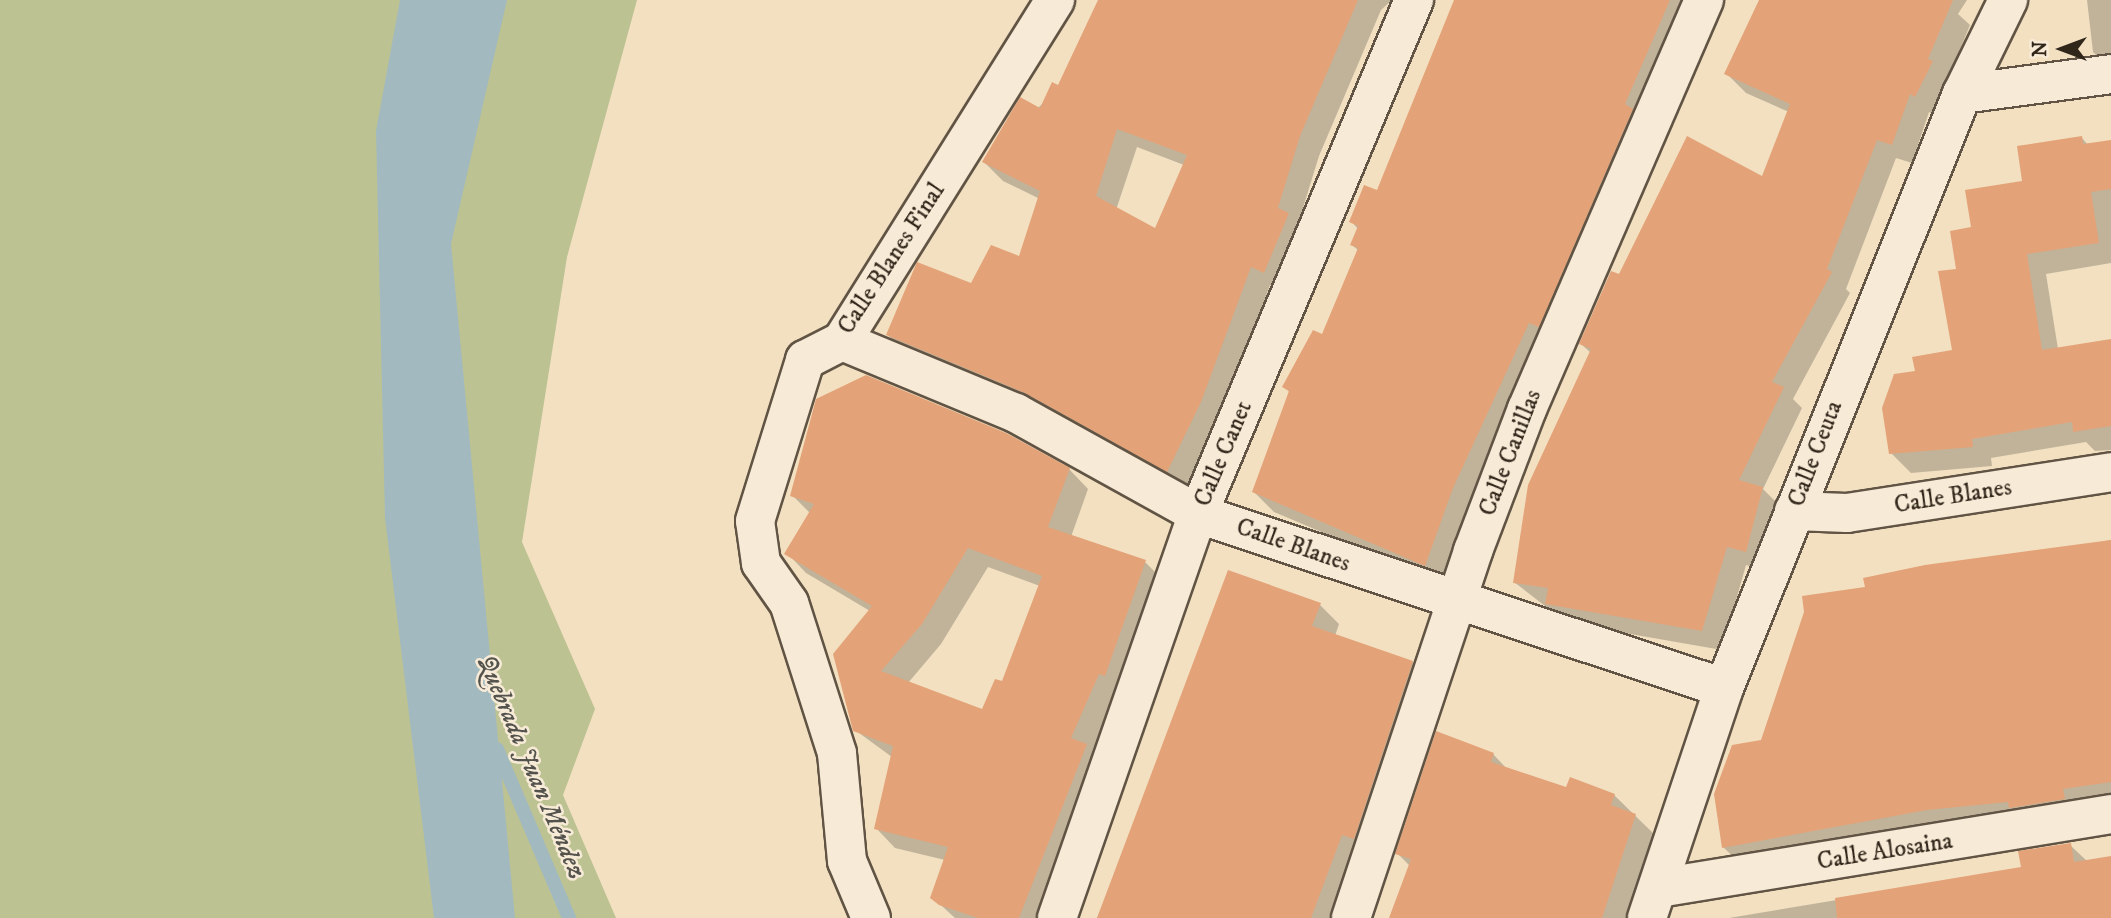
<!DOCTYPE html>
<html>
<head>
<meta charset="utf-8">
<style>
  body { margin:0 }
  #map { position:relative; width:2111px; height:918px; overflow:hidden; background:#f2e0c1; font-family:"IM FELL DW Pica",serif }
  div>[style] { position:absolute }
  [style*='--x'] { left:calc(var(--x)*1px); top:calc(var(--y)*1px); width:calc(var(--w)*1px); rotate:calc(var(--a)*1deg) }
  .green>* { inset:0; background:#bcc292 }
  .water>* { inset:0; background:#a2babf }
  .shadow>* { inset:0; background:#0003 }
  .stream>* { height:14px; margin:-7px; padding:0 7px; transform-origin:7px; border-radius:7px; background:#a2babf }
  .building>* { inset:0; background:#e3a277 }
  .roads { filter:drop-shadow(2px 0 #615444) drop-shadow(-2px 0 #615444) drop-shadow(0 2px #615444) drop-shadow(0 -2px #615444) }
  .minor>* { height:38px; margin:-19px; padding:0 19px; transform-origin:19px; border-radius:19px; background:#f7ebd7 }
  span { translate:-50% -50%; white-space:nowrap; text-align:center; line-height:1.15; -webkit-text-stroke:5px #f7ebd7; paint-order:stroke }
  .street-label { font-size:24px; color:#31261a }
  .water-label { font-size:26px; color:#53524c; font-style:italic }
  .north { position:absolute; left:2027px; top:14px; width:70px; height:70px; -webkit-text-stroke:5px #f7ebd7; paint-order:stroke; rotate:270deg; font-size:19px; font-weight:700; line-height:28px; text-align:center; color:#31261a }
  .north::after { content:''; display:block; margin:auto; width:24px; height:32px; background:#31261a; clip-path:polygon(50% 0,100% 100%,50% 72%,0 100%) }
</style>
</head>
<body>
<div id="map">
  <div class="green">
    <i style="clip-path:polygon(0 0,637px 0,567px 257px,522px 542px,595px 709px,563px 795px,616px 918px,0 918px)"></i>
  </div>
  <div class="water">
    <i style="clip-path:polygon(400px 0,507px 0,451px 244px,515px 918px,434px 918px,385px 518px,376px 131px)"></i>
  </div>
  <div class="shadow">
    <i style="clip-path:polygon(evenodd,1101px 0,1392px 0,1381px 10px,1319px 156px,1298px 224px,1308px 234px,1283px 291px,1270px 285px,1220px 422px,1187px 490px,907px 354px,888px 335px,1021px 259px,1040px 199px,1003px 181px,984px 162px,1059px 87px,1101px 0,1137px 147px,1184px 165px,1156px 231px,1116px 210px,1137px 147px)"></i>
    <i style="clip-path:polygon(1457px 0,1705px 0,1445px 584px,1274px 512px,1254px 492px,1290px 393px,1284px 386px,1323px 337px,1359px 251px,1352px 245px,1358px 229px,1351px 221px,1378px 192px)"></i>
    <i style="clip-path:polygon(1761px 0,1967px 0,1958px 14px,1970px 25px,1948px 78px,1952px 82px,1935px 115px,1929px 112px,1912px 163px,1896px 158px,1846px 289px,1850px 293px,1793px 399px,1802px 408px,1763px 489px,1782px 508px,1765px 571px,1746px 565px,1722px 650px,1567px 623px,1514px 582px,1591px 353px,1581px 344px,1620px 277px,1763px 178px,1789px 112px,1746px 93px,1726px 73px)"></i>
    <i style="clip-path:polygon(2087px 0,2111px 0,2111px 70px,2093px 52px)"></i>
    <i style="clip-path:polygon(2082px 138px,2088px 145px,2111px 141px,2111px 263px,2046px 274px,2058px 349px,2111px 340px,2111px 450px,2095px 451px,2086px 442px,1991px 458px,1992px 466px,1911px 473px,1891px 453px,1917px 372px,1954px 351px,1958px 270px,1973px 229px)"></i>
    <i style="clip-path:polygon(evenodd,1069px 469px,1088px 489px,1071px 537px,1145px 562px,1164px 581px,1092px 752px,1105px 765px,1046px 918px,955px 918px,932px 897px,945px 860px,895px 848px,876px 828px,892px 757px,855px 730px,870px 611px,806px 573px,787px 553px,810px 513px,792px 495px,1069px 469px,988px 567px,1040px 586px,1003px 684px,983px 711px,908px 683px,941px 644px,988px 567px)"></i>
    <i style="clip-path:polygon(2111px 540px,2111px 805px,1744px 867px,1723px 847px,1762px 742px,1867px 588px)"></i>
    <i style="clip-path:polygon(1320px 605px,1339px 624px,1335px 636px,1412px 662px,1432px 682px,1337px 918px,1097px 918px,1125px 856px)"></i>
    <i style="clip-path:polygon(1493px 754px,1508px 770px,1567px 790px,1614px 795px,1655px 835px,1626px 918px,1391px 918px,1410px 866px,1397px 853px)"></i>
    <i style="clip-path:polygon(2070px 845px,2088px 862px,2111px 858px,2111px 918px,1729px 918px,2024px 869px)"></i>
  </div>
  <div class="stream">
    <i style="--x:497;--y:749;--w:184;--a:66.9"></i>
  </div>
  <div class="building">
    <i style="clip-path:polygon(evenodd,1098px 0,1358px 0,1300px 136px,1278px 208px,1289px 213px,1264px 273px,1251px 267px,1201px 402px,1167px 472px,1025px 393px,886px 335px,917px 262px,971px 283px,991px 245px,1019px 256px,1040px 191px,982px 162px,1020px 97px,1040px 108px,1052px 82px,1058px 85px,1098px 0,1117px 129px,1187px 155px,1155px 228px,1096px 196px,1117px 129px)"></i>
    <i style="clip-path:polygon(1454px 0,1670px 0,1625px 104px,1633px 109px,1539px 327px,1529px 323px,1453px 488px,1425px 566px,1252px 492px,1289px 391px,1282px 387px,1313px 330px,1322px 334px,1358px 248px,1350px 245px,1358px 226px,1349px 222px,1364px 185px,1377px 190px)"></i>
    <i style="clip-path:polygon(1759px 0,1953px 0,1928px 59px,1933px 61px,1915px 97px,1910px 94px,1892px 145px,1877px 140px,1827px 269px,1832px 272px,1772px 382px,1784px 387px,1739px 480px,1763px 487px,1746px 552px,1727px 547px,1702px 631px,1545px 604px,1548px 588px,1513px 583px,1528px 485px,1591px 349px,1579px 344px,1611px 271px,1619px 274px,1687px 136px,1762px 176px,1790px 104px,1724px 74px)"></i>
    <i style="clip-path:polygon(2082px 136px,2083px 144px,2111px 140px,2111px 189px,2091px 192px,2099px 243px,2027px 254px,2042px 350px,2111px 339px,2111px 426px,2073px 432px,2072px 422px,1972px 439px,1973px 447px,1889px 454px,1882px 408px,1894px 374px,1915px 371px,1912px 357px,1952px 350px,1938px 271px,1956px 269px,1950px 231px,1971px 227px,1965px 190px,2022px 181px,2017px 146px)"></i>
    <i style="clip-path:polygon(evenodd,866px 375px,1006px 433px,1070px 468px,1048px 527px,1146px 560px,1105px 676px,1099px 674px,1071px 738px,1087px 744px,1019px 918px,978px 918px,939px 905px,930px 898px,948px 847px,874px 829px,893px 746px,853px 731px,833px 654px,872px 606px,784px 554px,814px 504px,790px 496px,816px 399px,866px 375px,968px 548px,1042px 576px,1002px 681px,995px 679px,982px 709px,881px 671px,922px 624px,968px 548px)"></i>
    <i style="clip-path:polygon(2111px 540px,2111px 782px,2063px 789px,2065px 799px,2009px 808px,2008px 802px,1927px 810px,1722px 848px,1714px 794px,1732px 745px,1761px 740px,1804px 612px,1802px 596px,1865px 587px,1863px 578px,1925px 565px)"></i>
    <i style="clip-path:polygon(1228px 570px,1321px 603px,1312px 626px,1413px 661px,1354px 839px,1342px 835px,1311px 918px,1097px 918px)"></i>
    <i style="clip-path:polygon(1436px 731px,1494px 753px,1491px 762px,1566px 787px,1570px 777px,1615px 794px,1611px 805px,1636px 814px,1602px 918px,1389px 918px,1411px 859px,1395px 854px)"></i>
    <i style="clip-path:polygon(2071px 843px,2074px 862px,2111px 856px,2111px 918px,1837px 918px,1835px 898px,2021px 867px,2018px 851px)"></i>
  </div>
  <div class="roads">
    <div class="minor">
      <i style="--x:1962;--y:94;--w:150;--a:-7.6"></i>
      <i style="--x:842;--y:341;--w:188;--a:22.5"></i>
      <i style="--x:1016;--y:413;--w:208;--a:29"></i>
      <i style="--x:1198;--y:514;--w:554;--a:18.3"></i>
      <i style="--x:1794;--y:511;--w:53;--a:2.2"></i>
      <i style="--x:1847;--y:513;--w:267;--a:-8.8"></i>
      <i style="--x:1659;--y:888;--w:458;--a:-9.3"></i>
      <i style="--x:871;--y:918;--w:62;--a:-112.8"></i>
      <i style="--x:847;--y:861;--w:108;--a:-95.3"></i>
      <i style="--x:837;--y:753;--w:157;--a:-107.7"></i>
      <i style="--x:789;--y:603;--w:49;--a:-125"></i>
      <i style="--x:761;--y:563;--w:42;--a:-98.1"></i>
      <i style="--x:755;--y:521;--w:169;--a:-72.7"></i>
      <i style="--x:805;--y:360;--w:42;--a:-27.2"></i>
      <i style="--x:842;--y:341;--w:402;--a:-58"></i>
      <i style="--x:1057;--y:918;--w:428;--a:-70.8"></i>
      <i style="--x:1198;--y:514;--w:558;--a:-67.21"></i>
      <i style="--x:1351;--y:918;--w:387;--a:-71.6"></i>
      <i style="--x:1473;--y:551;--w:152;--a:-69.2"></i>
      <i style="--x:1527;--y:409;--w:446;--a:-66.6"></i>
      <i style="--x:1647;--y:918;--w:243;--a:-71.5"></i>
      <i style="--x:1724;--y:688;--w:640;--a:-68.17"></i>
      <i style="--x:1962;--y:94;--w:105;--a:-63.9"></i>
    </div>
  </div>
  <div class="street-label">
    <span style="left:892px;top:259px;rotate:-57deg">Calle Blanes Final</span>
    <span style="left:1511px;top:453px;rotate:-69deg">Calle Canillas</span>
    <span style="left:1224px;top:454px;rotate:-67deg">Calle Canet</span>
    <span style="left:1816px;top:454px;rotate:-69deg">Calle Ceuta</span>
    <span style="left:1953px;top:497px;rotate:-9deg">Calle Blanes</span>
    <span style="left:1293px;top:546px;rotate:19deg">Calle Blanes</span>
    <span style="left:1885px;top:852px;rotate:-9deg">Calle Alosaina</span>
  </div>
  <div class="water-label">
    <span style="left:531px;top:767px;rotate:67deg">Quebrada Juan Méndez</span>
  </div>
  <div class="north">N</div>
</div>
</body>
</html>
